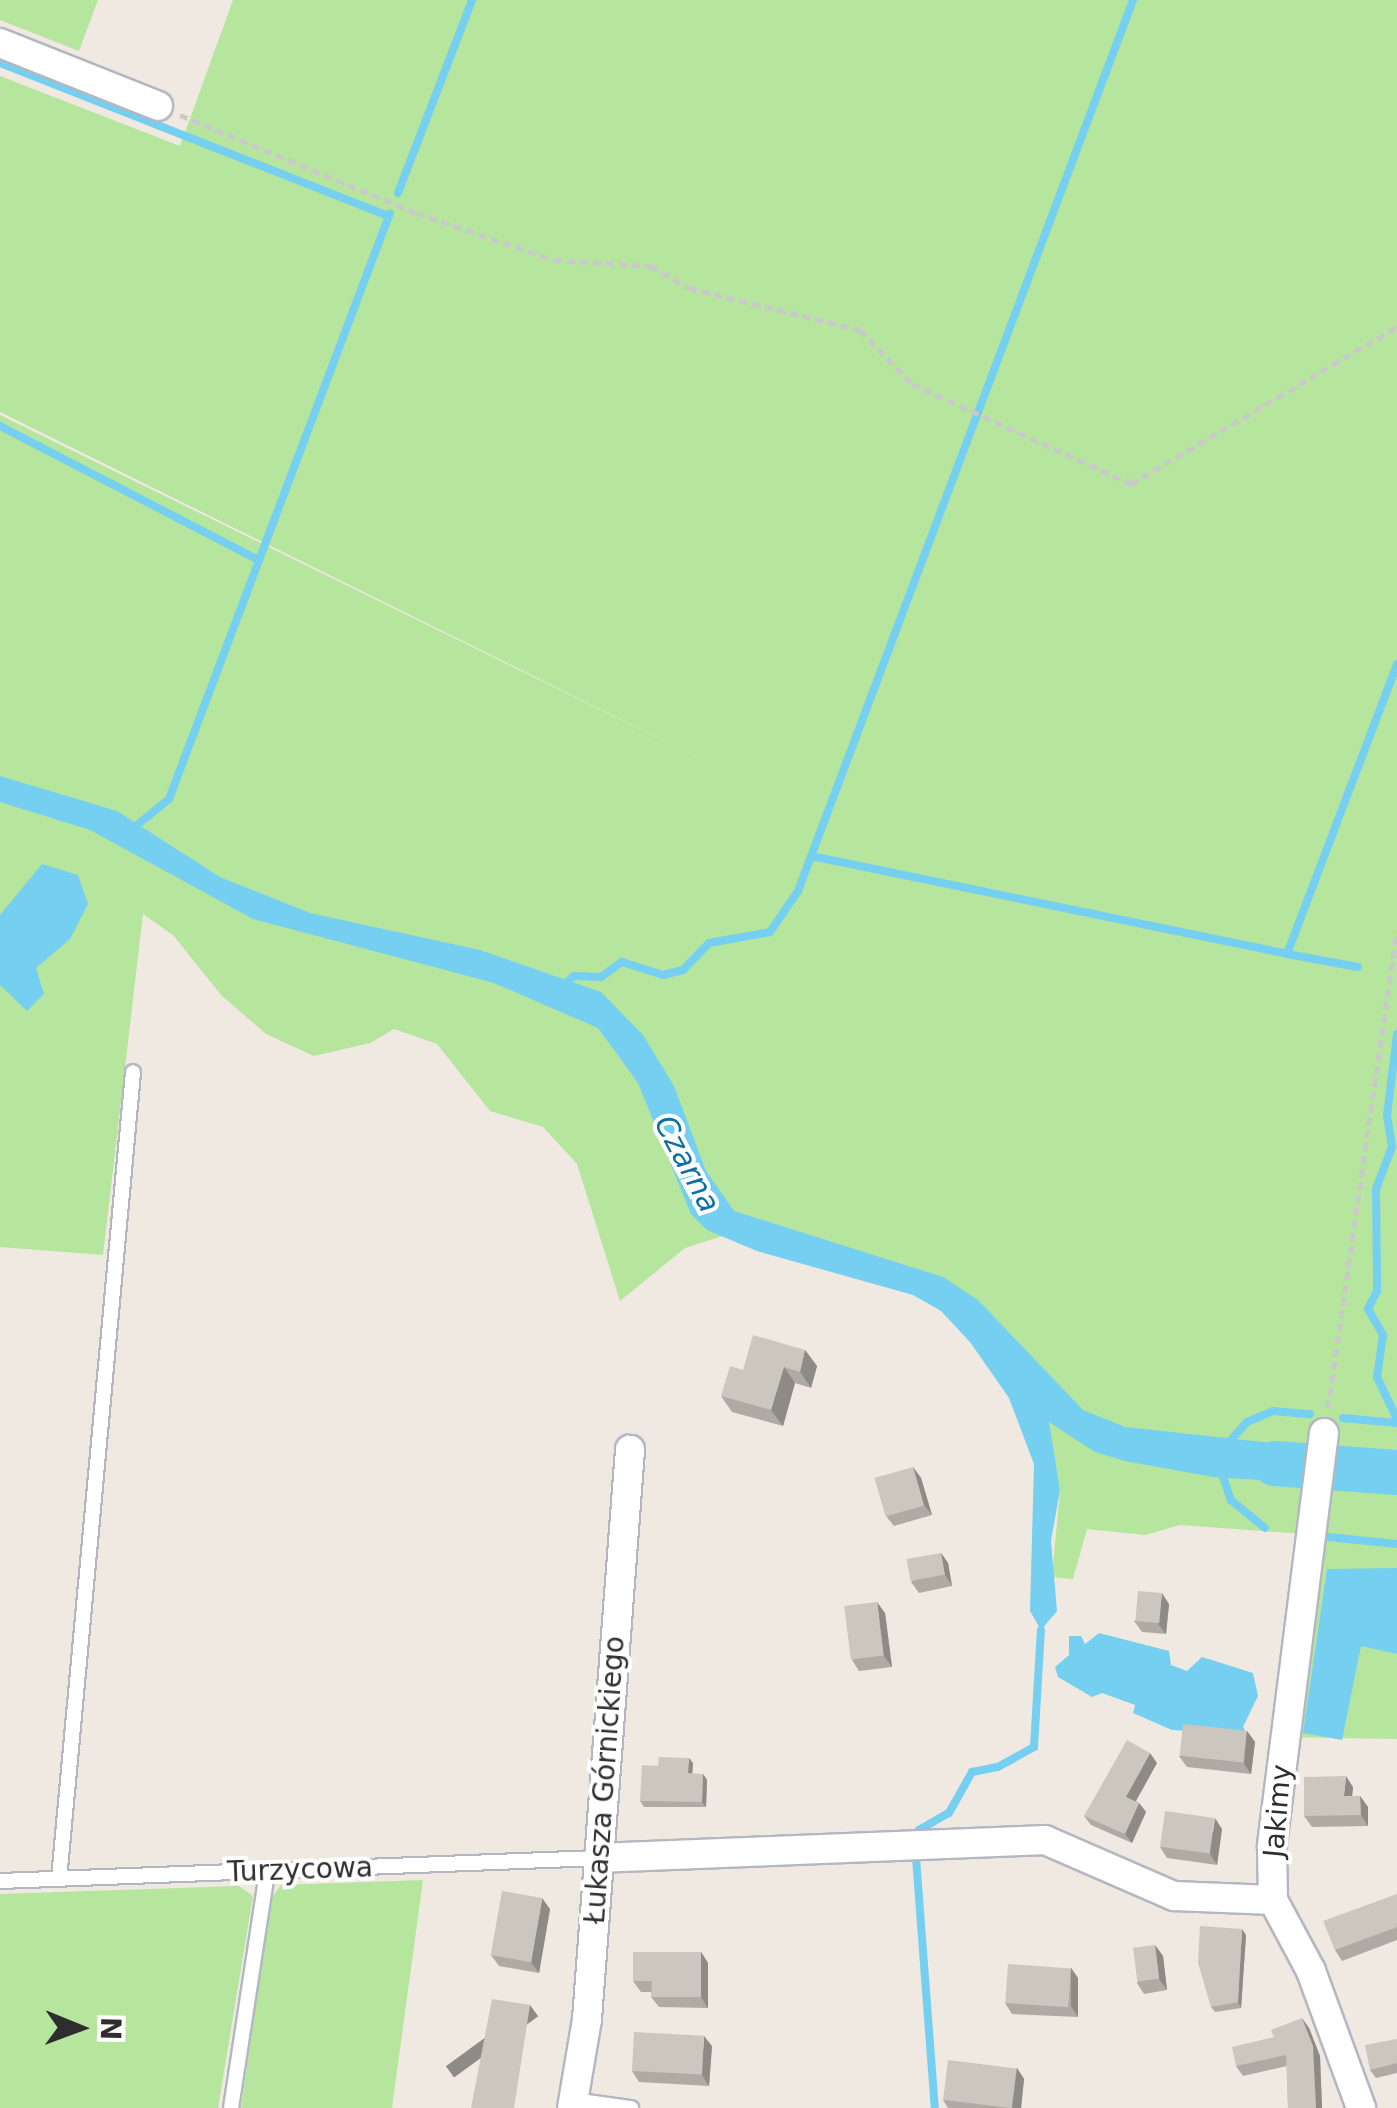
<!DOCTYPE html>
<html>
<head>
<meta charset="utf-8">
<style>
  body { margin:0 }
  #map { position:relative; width:1397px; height:2108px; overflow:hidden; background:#efe9e1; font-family:"DejaVu Sans",sans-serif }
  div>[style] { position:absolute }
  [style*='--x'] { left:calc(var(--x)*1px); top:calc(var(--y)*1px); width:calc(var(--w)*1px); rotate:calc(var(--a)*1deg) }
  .green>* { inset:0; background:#b6e59e }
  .water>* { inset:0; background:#75cff0 }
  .stream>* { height:8px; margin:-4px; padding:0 4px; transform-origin:4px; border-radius:4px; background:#75cff0 }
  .river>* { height:45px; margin:-22.5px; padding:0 22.5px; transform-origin:22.5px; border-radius:22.5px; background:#75cff0 }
  .path>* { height:5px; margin-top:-2.5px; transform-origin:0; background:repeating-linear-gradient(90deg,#c9c9c9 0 8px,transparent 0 13px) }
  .roads { filter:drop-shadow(2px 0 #b4b7c1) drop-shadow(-2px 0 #b4b7c1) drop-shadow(0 2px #b4b7c1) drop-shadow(0 -2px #b4b7c1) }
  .service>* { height:14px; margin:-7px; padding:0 7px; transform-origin:7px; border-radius:7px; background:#fff }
  .minor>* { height:28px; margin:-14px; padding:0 14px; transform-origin:14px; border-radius:14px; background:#fff }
  .wall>* { inset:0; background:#afaba4 }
  .shaded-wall>* { inset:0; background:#8e8b86; transform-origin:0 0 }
  .building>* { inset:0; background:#cbc7bf; transform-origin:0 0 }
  span { translate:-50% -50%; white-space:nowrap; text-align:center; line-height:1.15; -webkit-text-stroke:8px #fff; paint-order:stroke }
  .street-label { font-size:28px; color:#2e2e2e }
  .water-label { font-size:30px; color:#0d6fa3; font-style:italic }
  .north { position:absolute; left:30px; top:1978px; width:100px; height:100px; -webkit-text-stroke:8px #fff; paint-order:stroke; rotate:91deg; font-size:28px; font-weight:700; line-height:40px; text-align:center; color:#2e2e2e }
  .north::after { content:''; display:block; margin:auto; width:35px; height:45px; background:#2e2e2e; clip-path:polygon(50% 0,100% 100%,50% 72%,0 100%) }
</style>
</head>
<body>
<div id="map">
  <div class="green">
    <i style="clip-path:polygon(0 0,98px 0,79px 51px,0 20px)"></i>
    <i style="clip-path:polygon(233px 0,1397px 0,1397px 1739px,1279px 1737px,1303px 1534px,1180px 1525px,1145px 1535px,1087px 1529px,1073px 1579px,1052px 1577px,1060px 1490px,1048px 1421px,933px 1287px,732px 1233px,685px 1248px,620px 1301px,577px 1164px,543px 1127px,490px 1111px,437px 1044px,394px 1029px,370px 1043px,314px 1056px,266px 1034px,221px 995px,173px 935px,143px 914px,103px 1255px,0 1247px,0 415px,723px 770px,0 412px,0 76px,180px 146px)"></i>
    <i style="clip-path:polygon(423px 1880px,392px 2108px,241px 2108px,271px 1898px,281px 1885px)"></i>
    <i style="clip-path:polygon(239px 1886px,253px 1896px,218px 2108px,0 2108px,0 1894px)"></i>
  </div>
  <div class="water">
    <i style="clip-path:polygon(0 776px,117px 811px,220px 877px,310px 913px,480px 950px,601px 992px,643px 1035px,674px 1086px,706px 1171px,734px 1211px,943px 1277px,978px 1300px,1083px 1410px,1125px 1427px,1310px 1447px,1307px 1483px,1213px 1477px,1125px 1461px,1095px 1452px,1049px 1422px,1060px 1490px,1051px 1541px,1057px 1611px,1041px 1630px,1030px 1611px,1034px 1464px,1009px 1398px,970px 1342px,941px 1311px,913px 1295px,757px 1251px,707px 1230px,691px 1214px,638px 1083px,598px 1028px,494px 983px,253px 919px,90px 830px,0 802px)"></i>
    <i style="clip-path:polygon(42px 864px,78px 875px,88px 904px,70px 939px,36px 968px,44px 994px,27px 1011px,0 985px,0 915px)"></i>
    <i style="clip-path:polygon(1397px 1568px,1397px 1654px,1361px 1646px,1342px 1740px,1303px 1733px,1327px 1569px)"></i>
    <i style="clip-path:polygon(1099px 1633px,1169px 1651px,1171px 1665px,1187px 1671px,1202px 1657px,1253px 1673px,1258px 1696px,1243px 1727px,1247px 1734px,1172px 1730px,1133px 1713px,1135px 1705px,1102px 1693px,1092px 1697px,1058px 1677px,1055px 1667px,1069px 1655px,1069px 1636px,1081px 1636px,1085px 1644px)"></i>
  </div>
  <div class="stream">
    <i style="--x:0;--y:63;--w:418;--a:21.5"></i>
    <i style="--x:398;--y:193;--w:207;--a:-69"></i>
    <i style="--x:0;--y:426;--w:292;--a:27.4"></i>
    <i style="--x:131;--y:830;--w:49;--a:-39.2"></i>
    <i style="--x:169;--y:799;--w:626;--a:-69.34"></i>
    <i style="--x:811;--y:856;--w:486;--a:11.6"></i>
    <i style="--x:1287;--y:954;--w:310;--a:-69.2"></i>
    <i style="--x:1287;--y:954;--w:72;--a:10.4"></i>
    <i style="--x:564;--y:985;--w:13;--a:-42"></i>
    <i style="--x:574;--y:976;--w:27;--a:2"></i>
    <i style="--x:601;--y:977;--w:26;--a:-36"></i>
    <i style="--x:622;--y:962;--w:43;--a:17.6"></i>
    <i style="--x:663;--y:975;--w:21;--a:-14"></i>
    <i style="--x:683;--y:970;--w:37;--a:-46"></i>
    <i style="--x:709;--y:943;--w:62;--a:-10.2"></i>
    <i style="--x:770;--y:932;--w:50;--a:-55.7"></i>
    <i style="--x:798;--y:891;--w:952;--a:-69.39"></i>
    <i style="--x:1397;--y:1034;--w:82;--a:97"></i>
    <i style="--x:1387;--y:1115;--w:32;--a:81"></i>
    <i style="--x:1392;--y:1147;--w:45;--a:110.9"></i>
    <i style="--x:1376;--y:1189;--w:102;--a:89.4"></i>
    <i style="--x:1377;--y:1291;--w:20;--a:117"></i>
    <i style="--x:1368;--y:1309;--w:30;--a:60"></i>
    <i style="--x:1383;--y:1335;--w:42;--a:98.1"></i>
    <i style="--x:1377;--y:1377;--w:47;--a:64.5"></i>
    <i style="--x:1343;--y:1418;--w:54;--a:5.3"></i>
    <i style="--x:1230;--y:1441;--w:25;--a:-48"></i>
    <i style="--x:1247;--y:1422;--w:28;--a:-23"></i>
    <i style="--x:1273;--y:1411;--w:37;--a:5"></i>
    <i style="--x:1221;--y:1470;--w:32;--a:72"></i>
    <i style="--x:1231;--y:1500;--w:44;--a:39.5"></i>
    <i style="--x:1328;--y:1537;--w:69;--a:5.8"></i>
    <i style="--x:918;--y:1838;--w:8;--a:-83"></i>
    <i style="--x:919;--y:1830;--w:34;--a:-30"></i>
    <i style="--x:949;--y:1813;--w:47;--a:-60.7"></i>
    <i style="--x:972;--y:1772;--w:26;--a:-11"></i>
    <i style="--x:998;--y:1767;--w:41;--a:-29.1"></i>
    <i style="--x:1034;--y:1747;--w:117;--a:-86.6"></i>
    <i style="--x:916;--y:1858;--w:251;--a:85.7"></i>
  </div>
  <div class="river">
    <i style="--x:1274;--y:1463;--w:123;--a:4.2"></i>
  </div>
  <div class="path">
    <i style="--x:180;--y:115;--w:256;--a:22.5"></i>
    <i style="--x:417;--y:213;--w:145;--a:18.9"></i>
    <i style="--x:554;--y:260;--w:97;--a:3.5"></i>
    <i style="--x:651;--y:266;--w:44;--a:30.1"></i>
    <i style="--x:689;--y:288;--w:176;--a:13.8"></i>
    <i style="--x:860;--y:330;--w:75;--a:46.1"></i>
    <i style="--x:912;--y:384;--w:241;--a:24.5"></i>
    <i style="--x:1131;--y:484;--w:309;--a:-30.6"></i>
    <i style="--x:1328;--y:1408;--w:482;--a:-81.8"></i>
  </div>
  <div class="roads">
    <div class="service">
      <i style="--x:59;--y:1879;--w:810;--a:-84.76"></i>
      <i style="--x:0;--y:1881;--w:599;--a:-2.2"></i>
      <i style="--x:573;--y:2100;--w:59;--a:7.9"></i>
      <i style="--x:231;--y:2108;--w:239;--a:-81.3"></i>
    </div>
    <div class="minor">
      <i style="--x:0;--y:43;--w:170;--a:21.7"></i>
      <i style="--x:1324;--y:1433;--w:417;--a:97.2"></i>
      <i style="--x:1272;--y:1847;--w:53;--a:88.9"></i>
      <i style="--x:1273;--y:1900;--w:81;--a:61.8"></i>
      <i style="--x:1311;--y:1971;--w:146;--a:69.9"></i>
      <i style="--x:599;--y:1858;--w:446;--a:-2.3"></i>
      <i style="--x:1045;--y:1840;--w:141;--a:23.5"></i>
      <i style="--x:1174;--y:1896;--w:99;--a:2.3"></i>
      <i style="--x:572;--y:2108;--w:90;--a:-80.4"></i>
      <i style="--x:587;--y:2019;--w:571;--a:-85.68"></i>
    </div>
  </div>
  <div class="wall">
    <i style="clip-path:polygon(805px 1350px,817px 1366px,811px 1388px,795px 1383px,783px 1426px,732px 1412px,721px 1396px,743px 1370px)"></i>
    <i style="clip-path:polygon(913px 1467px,921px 1478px,932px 1515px,894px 1526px,886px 1516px)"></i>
    <i style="clip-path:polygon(941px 1553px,948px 1563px,952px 1586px,919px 1593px,911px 1582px)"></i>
    <i style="clip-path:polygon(1169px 1604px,1166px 1634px,1142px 1632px,1134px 1621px)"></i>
    <i style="clip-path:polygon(885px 1613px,892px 1667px,859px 1671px,852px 1660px)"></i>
    <i style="clip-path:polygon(1247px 1731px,1255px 1742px,1251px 1774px,1187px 1767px,1179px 1756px)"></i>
    <i style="clip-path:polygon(693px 1763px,692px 1774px,703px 1774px,707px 1780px,706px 1807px,644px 1807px,640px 1801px,658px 1766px)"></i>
    <i style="clip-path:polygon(1157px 1763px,1136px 1801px,1139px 1803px,1146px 1812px,1132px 1843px,1091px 1825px,1084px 1816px)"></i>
    <i style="clip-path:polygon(1353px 1787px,1352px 1796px,1360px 1796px,1368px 1807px,1368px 1826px,1312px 1827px,1304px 1816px)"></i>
    <i style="clip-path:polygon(1222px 1829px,1217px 1865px,1167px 1858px,1160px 1847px)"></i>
    <i style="clip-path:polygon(1397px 1894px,1397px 1940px,1342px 1961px,1335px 1950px)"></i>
    <i style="clip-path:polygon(550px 1909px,539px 1973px,499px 1966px,491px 1955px)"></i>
    <i style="clip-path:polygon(1246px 1935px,1241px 2008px,1215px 2012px,1211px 2007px)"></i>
    <i style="clip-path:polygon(1155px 1945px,1163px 1956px,1167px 1990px,1144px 1994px,1137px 1983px)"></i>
    <i style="clip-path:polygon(701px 1952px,708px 1963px,708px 2008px,659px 2007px,651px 1997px,651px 1992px,641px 1992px,633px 1981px)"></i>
    <i style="clip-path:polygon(1071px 1968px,1078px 1978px,1078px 2017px,1012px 2014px,1005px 2003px)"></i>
    <i style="clip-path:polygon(1309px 2028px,1320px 2056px,1322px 2108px,1288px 2108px,1287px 2066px,1243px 2076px,1236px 2066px)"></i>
    <i style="clip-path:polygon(1397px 2039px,1397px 2073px,1376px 2078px,1370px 2070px)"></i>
    <i style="clip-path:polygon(712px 2046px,709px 2086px,639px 2082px,632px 2071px)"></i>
    <i style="clip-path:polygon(1017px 2068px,1024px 2079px,1021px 2108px,948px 2108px,943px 2100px)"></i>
  </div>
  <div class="shaded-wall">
    <i style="clip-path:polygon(805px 1350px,817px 1366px,811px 1388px,800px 1372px)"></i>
    <i style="clip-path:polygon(784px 1367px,795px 1383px,783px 1426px,771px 1410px)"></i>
    <i style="clip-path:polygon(913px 1467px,921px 1478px,932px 1515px,924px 1505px)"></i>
    <i style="clip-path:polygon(941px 1553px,948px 1563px,952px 1586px,945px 1575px)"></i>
    <i style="clip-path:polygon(1162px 1593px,1169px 1604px,1166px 1634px,1158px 1624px)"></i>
    <i style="clip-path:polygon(877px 1602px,885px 1613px,892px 1667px,884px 1656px)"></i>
    <i style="clip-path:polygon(1247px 1731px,1255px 1742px,1251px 1774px,1244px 1764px)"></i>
    <i style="clip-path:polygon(1150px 1753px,1157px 1763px,1133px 1806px,1126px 1797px)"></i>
    <i style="clip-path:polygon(689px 1758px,693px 1763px,692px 1779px,688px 1773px)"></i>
    <i style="clip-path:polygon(703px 1774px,707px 1780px,706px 1807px,702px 1802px)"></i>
    <i style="clip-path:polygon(1346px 1776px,1353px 1787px,1351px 1807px,1344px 1796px)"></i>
    <i style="clip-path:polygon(1360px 1796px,1368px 1807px,1368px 1826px,1361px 1815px)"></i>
    <i style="clip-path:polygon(1139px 1803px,1146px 1812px,1132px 1843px,1125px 1834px)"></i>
    <i style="clip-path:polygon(1215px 1818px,1222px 1829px,1217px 1865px,1210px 1854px)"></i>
    <i style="clip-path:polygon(542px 1898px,550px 1909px,539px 1973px,531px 1962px)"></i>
    <i style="clip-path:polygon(1242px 1929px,1246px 1935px,1241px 2008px,1238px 2002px)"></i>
    <i style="clip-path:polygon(1155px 1945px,1163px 1956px,1167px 1990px,1159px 1979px)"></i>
    <i style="clip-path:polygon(701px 1952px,708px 1963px,708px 2008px,701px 1997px)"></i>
    <i style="clip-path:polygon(1071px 1968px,1078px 1978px,1078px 2017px,1071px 2006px)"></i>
    <i style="left:530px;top:2005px;width:14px;height:104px;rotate:54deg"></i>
    <i style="clip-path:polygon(1302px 2018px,1309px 2028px,1320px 2056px,1322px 2108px,1316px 2108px)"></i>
    <i style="clip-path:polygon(704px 2036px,712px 2046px,709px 2086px,702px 2075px)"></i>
    <i style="clip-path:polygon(1017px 2068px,1024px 2079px,1021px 2108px,1012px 2108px)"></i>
  </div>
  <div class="building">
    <i style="clip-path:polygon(753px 1335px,805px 1350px,800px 1372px,784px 1367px,771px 1410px,721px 1396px,730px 1366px,743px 1370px)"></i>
    <i style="left:913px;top:1467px;width:40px;height:40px;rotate:74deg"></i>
    <i style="left:941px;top:1553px;width:22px;height:35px;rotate:80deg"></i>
    <i style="left:1138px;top:1591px;width:24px;height:30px;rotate:5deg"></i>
    <i style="left:877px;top:1602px;width:54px;height:33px;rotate:83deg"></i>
    <i style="left:1183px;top:1724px;width:64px;height:32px;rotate:6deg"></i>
    <i style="clip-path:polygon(1127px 1740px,1150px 1753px,1126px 1797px,1139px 1803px,1125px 1834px,1084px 1816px)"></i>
    <i style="clip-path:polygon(659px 1757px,689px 1758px,688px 1773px,703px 1774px,702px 1802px,640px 1801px,642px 1765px,658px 1766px)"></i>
    <i style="clip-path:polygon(1346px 1776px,1344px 1796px,1360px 1796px,1361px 1815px,1304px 1816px,1304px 1777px)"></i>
    <i style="left:1165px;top:1811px;width:50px;height:36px;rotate:8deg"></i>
    <i style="left:502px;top:1891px;width:41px;height:65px;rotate:10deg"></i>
    <i style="clip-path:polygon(1397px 1894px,1397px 1927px,1335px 1950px,1323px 1921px)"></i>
    <i style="clip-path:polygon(1200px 1926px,1242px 1929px,1238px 2002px,1211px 2007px,1198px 1963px)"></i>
    <i style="left:1155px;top:1945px;width:34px;height:22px;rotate:83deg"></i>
    <i style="clip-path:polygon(633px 1952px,701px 1952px,701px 1997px,651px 1997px,652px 1981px,633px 1981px)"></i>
    <i style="left:1008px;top:1964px;width:63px;height:39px;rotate:4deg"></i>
    <i style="clip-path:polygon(492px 1999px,530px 2005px,514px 2108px,471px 2108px)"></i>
    <i style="clip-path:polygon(1302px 2018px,1313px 2046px,1316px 2108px,1288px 2108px,1286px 2055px,1236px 2066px,1232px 2047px,1274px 2037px,1271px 2030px)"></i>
    <i style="left:634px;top:2032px;width:70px;height:39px;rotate:3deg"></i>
    <i style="clip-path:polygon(1397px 2039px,1397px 2063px,1370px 2070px,1365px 2045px)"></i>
    <i style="left:948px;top:2060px;width:69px;height:40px;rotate:7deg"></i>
  </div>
  <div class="street-label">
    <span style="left:605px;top:1780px;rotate:-86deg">Łukasza Górnickiego</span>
    <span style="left:1278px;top:1811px;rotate:-85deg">Jakimy</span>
    <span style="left:300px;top:1870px;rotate:-2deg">Turzycowa</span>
  </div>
  <div class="water-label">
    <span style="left:687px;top:1164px;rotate:62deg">Czarna</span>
  </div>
  <div class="north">N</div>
</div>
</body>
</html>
